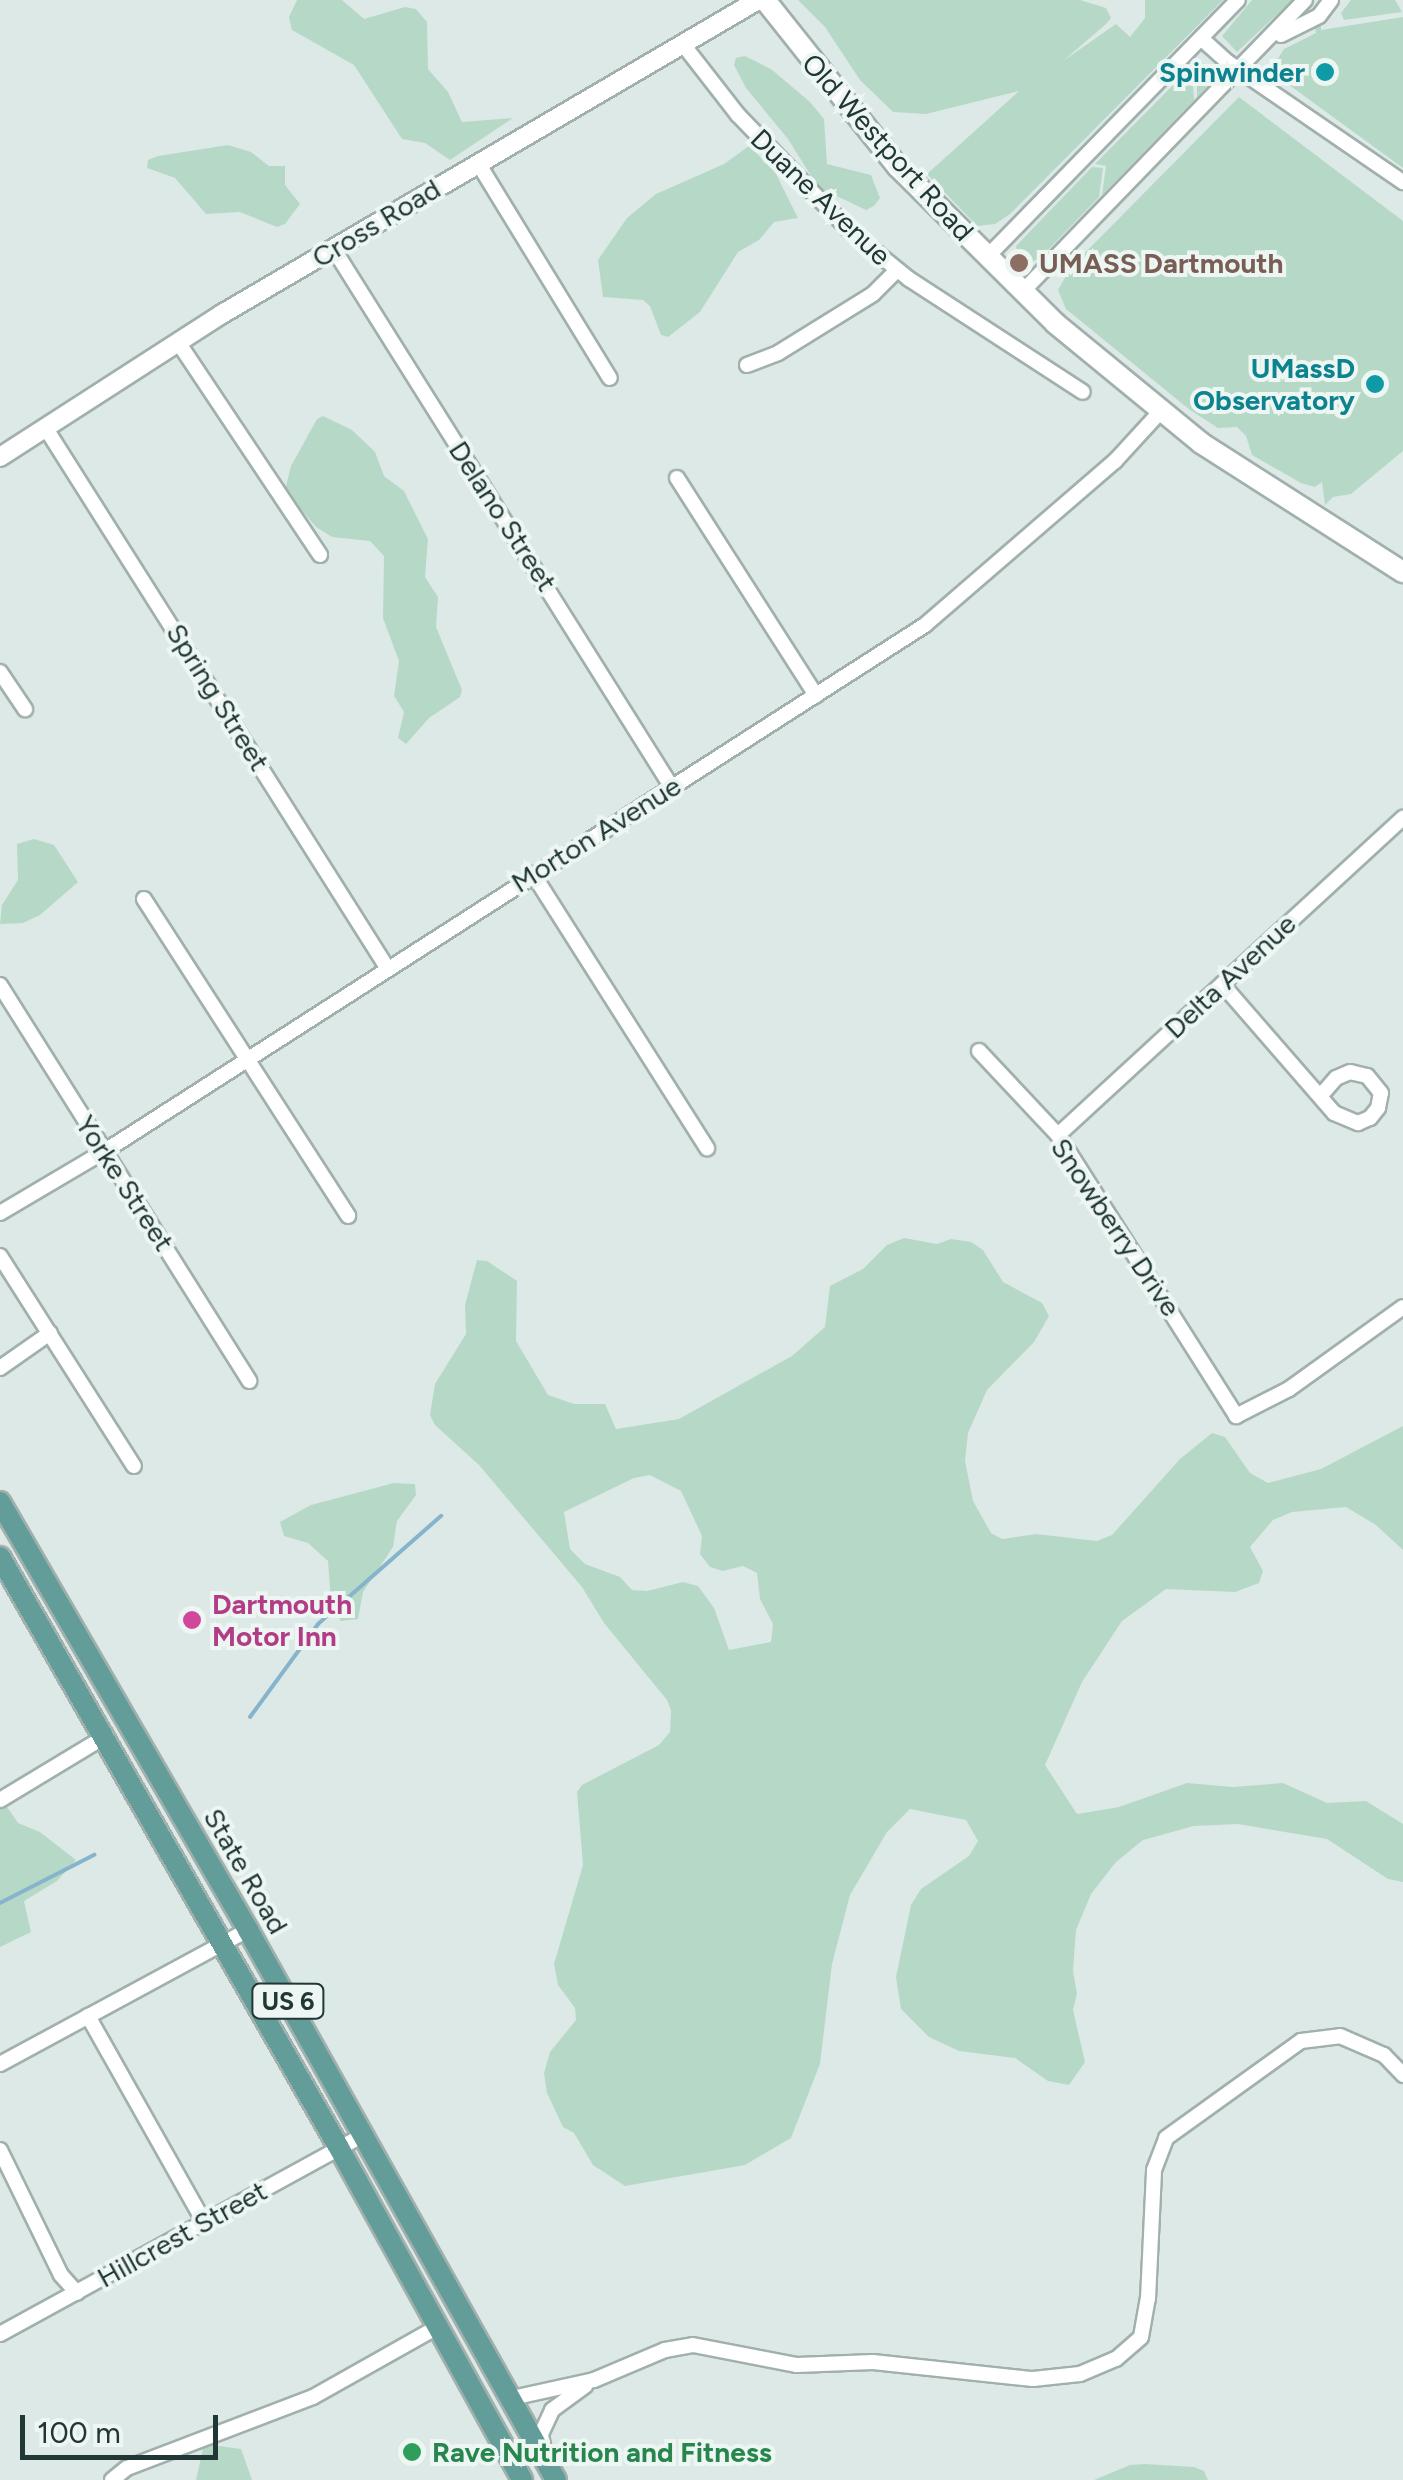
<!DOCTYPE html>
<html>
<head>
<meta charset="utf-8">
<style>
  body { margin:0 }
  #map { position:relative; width:1403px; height:2480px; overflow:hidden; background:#dde9e6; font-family:Figtree,sans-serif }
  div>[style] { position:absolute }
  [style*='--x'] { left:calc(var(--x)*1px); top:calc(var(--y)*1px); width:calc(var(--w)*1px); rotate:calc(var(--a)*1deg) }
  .green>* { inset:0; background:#b6d9c7 }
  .stream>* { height:4px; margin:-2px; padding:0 2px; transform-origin:2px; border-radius:2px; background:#86b4cd }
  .roads { filter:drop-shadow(2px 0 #a1b0ad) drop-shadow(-2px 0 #a1b0ad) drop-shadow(0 2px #a1b0ad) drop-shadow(0 -2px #a1b0ad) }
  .minor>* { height:14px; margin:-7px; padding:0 7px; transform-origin:7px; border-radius:7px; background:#fff }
  .tertiary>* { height:18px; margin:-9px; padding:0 9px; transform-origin:9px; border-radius:9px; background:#fff }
  .secondary>* { height:20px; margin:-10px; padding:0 10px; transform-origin:10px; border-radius:10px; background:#fff }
  .primary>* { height:20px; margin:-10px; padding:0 10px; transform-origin:10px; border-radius:10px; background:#639d99 }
  .dots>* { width:28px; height:28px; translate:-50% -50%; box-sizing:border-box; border:5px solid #edf6f3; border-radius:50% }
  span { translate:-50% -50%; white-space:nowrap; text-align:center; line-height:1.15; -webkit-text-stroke:8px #edf6f3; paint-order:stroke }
  .shield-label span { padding:2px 8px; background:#edf6f3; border:2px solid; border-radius:8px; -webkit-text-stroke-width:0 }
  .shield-label { font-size:25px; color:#203735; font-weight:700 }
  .culture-label { font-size:28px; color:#0d838f; font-weight:700 }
  .right { translate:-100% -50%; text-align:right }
  .street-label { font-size:28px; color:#203735 }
  .education-label { font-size:28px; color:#785e54; font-weight:700 }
  .left { translate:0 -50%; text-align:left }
  .hotel-label { font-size:28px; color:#b23c85; font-weight:700 }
  .leisure-label { font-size:28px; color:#27864d; font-weight:700 }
  .scale { position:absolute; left:20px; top:2415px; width:198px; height:45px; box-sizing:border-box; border:5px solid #203735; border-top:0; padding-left:12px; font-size:30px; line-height:35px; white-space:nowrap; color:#203735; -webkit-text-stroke:8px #edf6f3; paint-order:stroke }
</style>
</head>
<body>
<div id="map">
  <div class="green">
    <i style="clip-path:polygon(297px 0,342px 0,364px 19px,405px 7px,416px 9px,427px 22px,428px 69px,448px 92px,462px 122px,513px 118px,450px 160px,425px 143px,402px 139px,354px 65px,292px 30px,289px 17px)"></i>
    <i style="clip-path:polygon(798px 0,1080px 0,1106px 8px,1111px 18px,1106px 24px,1063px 61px,1116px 24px,1130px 37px,1145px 18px,1145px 0,1223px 0,1010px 214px,995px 224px,977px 226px,927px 174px,1019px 91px,926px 114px,893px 112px,860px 80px,825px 27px)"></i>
    <i style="clip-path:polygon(1252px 0,1292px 0,1237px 52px,1222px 36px)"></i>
    <i style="clip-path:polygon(1351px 0,1395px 0,1402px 12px,1344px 20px,1341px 13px)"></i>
    <i style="clip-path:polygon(1403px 17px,1403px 168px,1270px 71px,1284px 49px,1316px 33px,1315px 28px,1321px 25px,1321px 30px)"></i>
    <i style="clip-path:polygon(745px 56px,771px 69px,810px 102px,824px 119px,827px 164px,871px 175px,880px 198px,874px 206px,866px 210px,818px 187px,788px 139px,746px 88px,734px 65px,736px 58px)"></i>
    <i style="clip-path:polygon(1199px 60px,1218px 75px,1197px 97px,1197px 70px,1189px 68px)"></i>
    <i style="clip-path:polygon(1192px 70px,1194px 100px,1102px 195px,1106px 166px,1095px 164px,1186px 72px)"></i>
    <i style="clip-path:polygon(1239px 97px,1403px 221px,1403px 451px,1351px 494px,1333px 497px,1325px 505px,1322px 482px,1315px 487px,1301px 483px,1252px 455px,1246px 436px,1237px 427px,1218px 428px,1190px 410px,1066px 309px,1058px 290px,1071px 267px)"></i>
    <i style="clip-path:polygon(228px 145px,251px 152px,269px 166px,285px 166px,285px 185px,300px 204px,285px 224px,277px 227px,240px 212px,206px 214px,175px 178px,147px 168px,148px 160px,158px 156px)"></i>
    <i style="clip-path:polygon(749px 146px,774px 170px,798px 218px,774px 222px,759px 240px,738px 252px,700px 312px,668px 337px,661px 335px,650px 306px,643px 300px,603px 297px,598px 260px,627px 218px,656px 194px,724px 164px)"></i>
    <i style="clip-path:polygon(1092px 167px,1103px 168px,1099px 197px,1042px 256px,1029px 264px,1018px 263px,1016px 246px)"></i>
    <i style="clip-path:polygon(323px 416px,352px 430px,375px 452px,384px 476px,404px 491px,428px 539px,425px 577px,438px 597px,436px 627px,462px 690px,460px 697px,429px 718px,406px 744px,398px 738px,404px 712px,394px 696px,399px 661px,383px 618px,384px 556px,370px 541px,332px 537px,316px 527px,285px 490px,291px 466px,317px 419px)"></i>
    <i style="clip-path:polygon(34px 839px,54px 845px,78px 882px,40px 915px,23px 923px,0 924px,2px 905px,18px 880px,17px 844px)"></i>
    <i style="clip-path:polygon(evenodd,904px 1238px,937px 1244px,951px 1239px,971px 1242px,983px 1250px,1003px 1282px,1042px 1303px,1049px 1316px,1034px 1342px,987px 1390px,968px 1433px,965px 1461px,973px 1501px,991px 1533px,1002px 1539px,1036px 1534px,1097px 1541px,1112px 1535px,1180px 1459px,1212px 1433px,1225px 1437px,1250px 1473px,1268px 1483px,1321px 1469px,1403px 1426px,1403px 1550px,1376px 1525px,1346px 1507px,1292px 1512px,1273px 1520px,1250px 1547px,1263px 1571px,1259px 1583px,1235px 1592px,1166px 1589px,1122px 1621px,1082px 1682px,1045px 1765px,1077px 1814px,1119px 1807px,1187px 1783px,1233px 1787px,1283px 1783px,1327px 1803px,1366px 1801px,1403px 1824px,1403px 1882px,1388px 1879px,1327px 1839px,1238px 1824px,1194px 1826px,1143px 1840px,1116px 1862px,1091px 1894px,1076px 1930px,1073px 1971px,1077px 1994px,1073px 2010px,1085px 2062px,1069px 2085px,1048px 2081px,1015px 2058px,959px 2051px,929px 2037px,901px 2009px,896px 1977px,911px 1905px,921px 1889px,969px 1856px,978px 1841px,966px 1820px,910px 1809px,887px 1832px,850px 1895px,832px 1964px,820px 2064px,791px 2138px,745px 2165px,625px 2186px,593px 2165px,574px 2133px,563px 2127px,547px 2093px,544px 2073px,550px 2052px,576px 2020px,575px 2008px,558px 1985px,554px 1964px,583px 1865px,577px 1792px,582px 1785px,659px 1745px,670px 1732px,671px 1710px,667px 1700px,604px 1623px,582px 1587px,479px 1465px,435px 1425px,430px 1415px,435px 1384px,466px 1334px,465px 1305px,477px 1260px,487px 1261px,517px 1281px,516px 1341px,548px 1395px,574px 1404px,605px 1404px,616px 1429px,679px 1419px,792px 1356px,825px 1327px,830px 1286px,863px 1269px,887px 1245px,904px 1238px,650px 1475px,681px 1491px,702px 1536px,700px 1554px,710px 1567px,723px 1571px,743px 1566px,757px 1573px,760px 1599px,773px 1624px,771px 1642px,729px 1650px,714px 1608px,698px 1586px,683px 1582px,647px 1591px,632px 1590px,620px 1577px,585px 1564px,570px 1549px,564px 1512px,634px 1478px,650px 1475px)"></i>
    <i style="clip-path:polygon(394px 1483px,415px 1484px,416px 1495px,397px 1521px,393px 1547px,363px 1592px,358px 1619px,341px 1621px,331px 1603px,328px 1561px,308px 1543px,284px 1536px,280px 1522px,311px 1505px)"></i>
    <i style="clip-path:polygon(7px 1807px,18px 1823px,40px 1832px,76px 1860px,57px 1881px,24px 1901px,31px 1932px,0 1947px,0 1808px)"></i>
    <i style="clip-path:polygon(212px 2445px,241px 2449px,252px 2480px,196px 2480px,203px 2449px)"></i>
    <i style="clip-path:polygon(1145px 2464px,1194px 2467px,1204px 2471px,1208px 2480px,1094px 2480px,1130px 2465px)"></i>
  </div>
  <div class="stream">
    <i style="--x:250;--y:1717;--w:115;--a:-53.8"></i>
    <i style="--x:318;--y:1624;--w:164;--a:-41.3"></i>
    <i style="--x:0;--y:1903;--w:106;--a:-27.1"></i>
  </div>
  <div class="roads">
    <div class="minor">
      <i style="--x:1281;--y:35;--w:42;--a:-26.6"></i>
      <i style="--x:1319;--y:16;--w:20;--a:-53"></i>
      <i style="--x:1202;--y:39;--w:36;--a:42"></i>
      <i style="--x:1229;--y:63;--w:211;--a:34.4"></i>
      <i style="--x:682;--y:43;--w:91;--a:52.1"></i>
      <i style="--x:738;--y:115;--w:161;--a:46"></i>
      <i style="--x:850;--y:231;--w:76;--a:39.1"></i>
      <i style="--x:909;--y:279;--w:207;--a:33"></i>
      <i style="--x:478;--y:163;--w:252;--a:58.5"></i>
      <i style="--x:333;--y:248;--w:635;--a:57.86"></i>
      <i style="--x:987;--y:257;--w:359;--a:-45.7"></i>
      <i style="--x:1023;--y:291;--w:405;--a:-45.9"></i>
      <i style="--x:178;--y:342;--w:256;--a:56.3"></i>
      <i style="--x:747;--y:365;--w:33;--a:-21"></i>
      <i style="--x:778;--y:353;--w:112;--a:-31.8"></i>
      <i style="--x:873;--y:294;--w:34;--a:-45"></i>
      <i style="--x:45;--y:427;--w:641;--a:57.67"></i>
      <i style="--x:677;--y:478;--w:258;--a:57.4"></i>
      <i style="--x:0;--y:672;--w:45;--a:56"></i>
      <i style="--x:533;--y:874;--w:325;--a:57.6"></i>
      <i style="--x:144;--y:899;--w:377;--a:57.2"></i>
      <i style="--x:1222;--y:984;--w:171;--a:49"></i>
      <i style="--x:1334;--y:1113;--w:26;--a:23"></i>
      <i style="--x:1358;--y:1123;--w:13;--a:-23"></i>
      <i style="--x:1370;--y:1118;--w:13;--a:-51"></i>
      <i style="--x:1378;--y:1108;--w:15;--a:-79"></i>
      <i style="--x:1381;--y:1093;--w:22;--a:-129"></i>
      <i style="--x:1367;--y:1076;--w:17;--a:-167"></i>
      <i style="--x:1350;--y:1072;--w:15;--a:157"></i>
      <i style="--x:1336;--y:1078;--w:23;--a:131"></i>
      <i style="--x:0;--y:985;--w:468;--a:57.8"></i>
      <i style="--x:979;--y:1051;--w:115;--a:46.8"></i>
      <i style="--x:1058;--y:1135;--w:333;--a:57.6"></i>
      <i style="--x:1236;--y:1416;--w:59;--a:-27"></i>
      <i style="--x:1289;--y:1389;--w:140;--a:-35.7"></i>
      <i style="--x:1058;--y:1135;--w:469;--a:-42.6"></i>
      <i style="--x:0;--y:1213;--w:122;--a:-30.6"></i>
      <i style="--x:105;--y:1151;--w:974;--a:-32.68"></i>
      <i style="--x:925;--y:625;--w:251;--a:-40.8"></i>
      <i style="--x:1115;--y:461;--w:67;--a:-47.4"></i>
      <i style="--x:0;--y:1256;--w:249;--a:57.5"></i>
      <i style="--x:0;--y:1368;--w:61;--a:-35"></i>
      <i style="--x:0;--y:1800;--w:124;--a:-31.1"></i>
      <i style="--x:88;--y:2016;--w:236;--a:60.6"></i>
      <i style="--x:0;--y:2064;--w:282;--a:-28.4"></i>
      <i style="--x:0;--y:2150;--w:139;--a:64"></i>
      <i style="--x:61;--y:2275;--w:24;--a:48"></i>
      <i style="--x:0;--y:2334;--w:414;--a:-28.7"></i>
      <i style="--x:512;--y:2398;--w:84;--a:-12.4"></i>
      <i style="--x:594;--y:2380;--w:77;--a:-22.9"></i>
      <i style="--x:665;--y:2350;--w:28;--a:-10"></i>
      <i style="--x:693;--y:2345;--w:106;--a:10.9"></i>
      <i style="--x:797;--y:2365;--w:76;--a:-2.3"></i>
      <i style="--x:873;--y:2362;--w:161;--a:6.1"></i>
      <i style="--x:1033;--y:2379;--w:47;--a:-6.1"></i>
      <i style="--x:1080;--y:2374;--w:39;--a:-23"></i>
      <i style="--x:1116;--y:2359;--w:33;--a:-41"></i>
      <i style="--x:1141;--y:2337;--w:39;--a:-80"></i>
      <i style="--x:1148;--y:2299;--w:129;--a:-87.3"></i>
      <i style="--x:1154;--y:2170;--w:34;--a:-69"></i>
      <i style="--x:1166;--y:2138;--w:166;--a:-35.7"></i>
      <i style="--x:1301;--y:2041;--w:39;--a:-7"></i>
      <i style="--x:1340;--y:2036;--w:48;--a:23.4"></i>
      <i style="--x:1384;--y:2055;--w:28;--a:46"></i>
      <i style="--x:544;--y:2450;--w:16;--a:-101"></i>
      <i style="--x:541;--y:2434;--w:26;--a:-65"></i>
      <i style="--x:552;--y:2410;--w:41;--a:-36"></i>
      <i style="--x:112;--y:2480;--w:19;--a:-39"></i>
      <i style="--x:127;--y:2468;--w:199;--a:-20.9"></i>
      <i style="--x:313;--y:2397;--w:142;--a:-29.4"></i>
    </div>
    <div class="tertiary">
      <i style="--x:0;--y:457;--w:264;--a:-32.8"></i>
      <i style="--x:222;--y:314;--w:621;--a:-30.36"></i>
    </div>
    <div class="secondary">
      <i style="--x:765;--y:0;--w:213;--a:51.5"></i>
      <i style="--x:898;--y:167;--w:221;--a:44.8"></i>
      <i style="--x:1055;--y:323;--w:189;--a:39.4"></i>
      <i style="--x:1201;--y:443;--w:240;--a:32.6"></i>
    </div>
    <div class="primary">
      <i style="--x:0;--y:1502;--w:495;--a:59.9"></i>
      <i style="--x:248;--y:1930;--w:630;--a:60.75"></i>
      <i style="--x:0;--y:1557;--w:679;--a:60.15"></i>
      <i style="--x:338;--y:2146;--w:381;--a:61.1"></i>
    </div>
  </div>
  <div class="dots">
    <i style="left:1325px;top:72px;background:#0f9aa8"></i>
    <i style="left:1019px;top:263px;background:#8d6e63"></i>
    <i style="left:1375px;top:384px;background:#0f9aa8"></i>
    <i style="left:192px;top:1620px;background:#d1479c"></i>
    <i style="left:412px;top:2452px;background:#2e9e5b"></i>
  </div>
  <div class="shield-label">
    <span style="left:288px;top:2001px">US 6</span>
  </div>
  <div class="culture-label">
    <span class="right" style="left:1305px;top:72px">Spinwinder</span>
    <span class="right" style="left:1355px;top:384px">UMassD<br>Observatory</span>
  </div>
  <div class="street-label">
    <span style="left:888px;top:147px;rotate:48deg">Old Westport Road</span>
    <span style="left:821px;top:197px;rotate:44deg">Duane Avenue</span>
    <span style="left:376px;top:223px;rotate:-31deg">Cross Road</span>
    <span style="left:503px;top:516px;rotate:57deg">Delano Street</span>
    <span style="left:218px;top:697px;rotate:58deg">Spring Street</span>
    <span style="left:596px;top:834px;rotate:-32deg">Morton Avenue</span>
    <span style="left:1230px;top:976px;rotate:-43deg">Delta Avenue</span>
    <span style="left:125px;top:1183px;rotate:57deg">Yorke Street</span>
    <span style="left:1116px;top:1227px;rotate:56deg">Snowberry Drive</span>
    <span style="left:246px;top:1871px;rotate:60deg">State Road</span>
    <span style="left:182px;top:2234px;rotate:-29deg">Hillcrest Street</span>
  </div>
  <div class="education-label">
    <span class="left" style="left:1039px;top:263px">UMASS Dartmouth</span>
  </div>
  <div class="hotel-label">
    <span class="left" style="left:212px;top:1620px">Dartmouth<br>Motor Inn</span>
  </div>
  <div class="leisure-label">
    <span class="left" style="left:432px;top:2452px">Rave Nutrition and Fitness</span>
  </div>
  <div class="scale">100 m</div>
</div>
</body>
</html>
